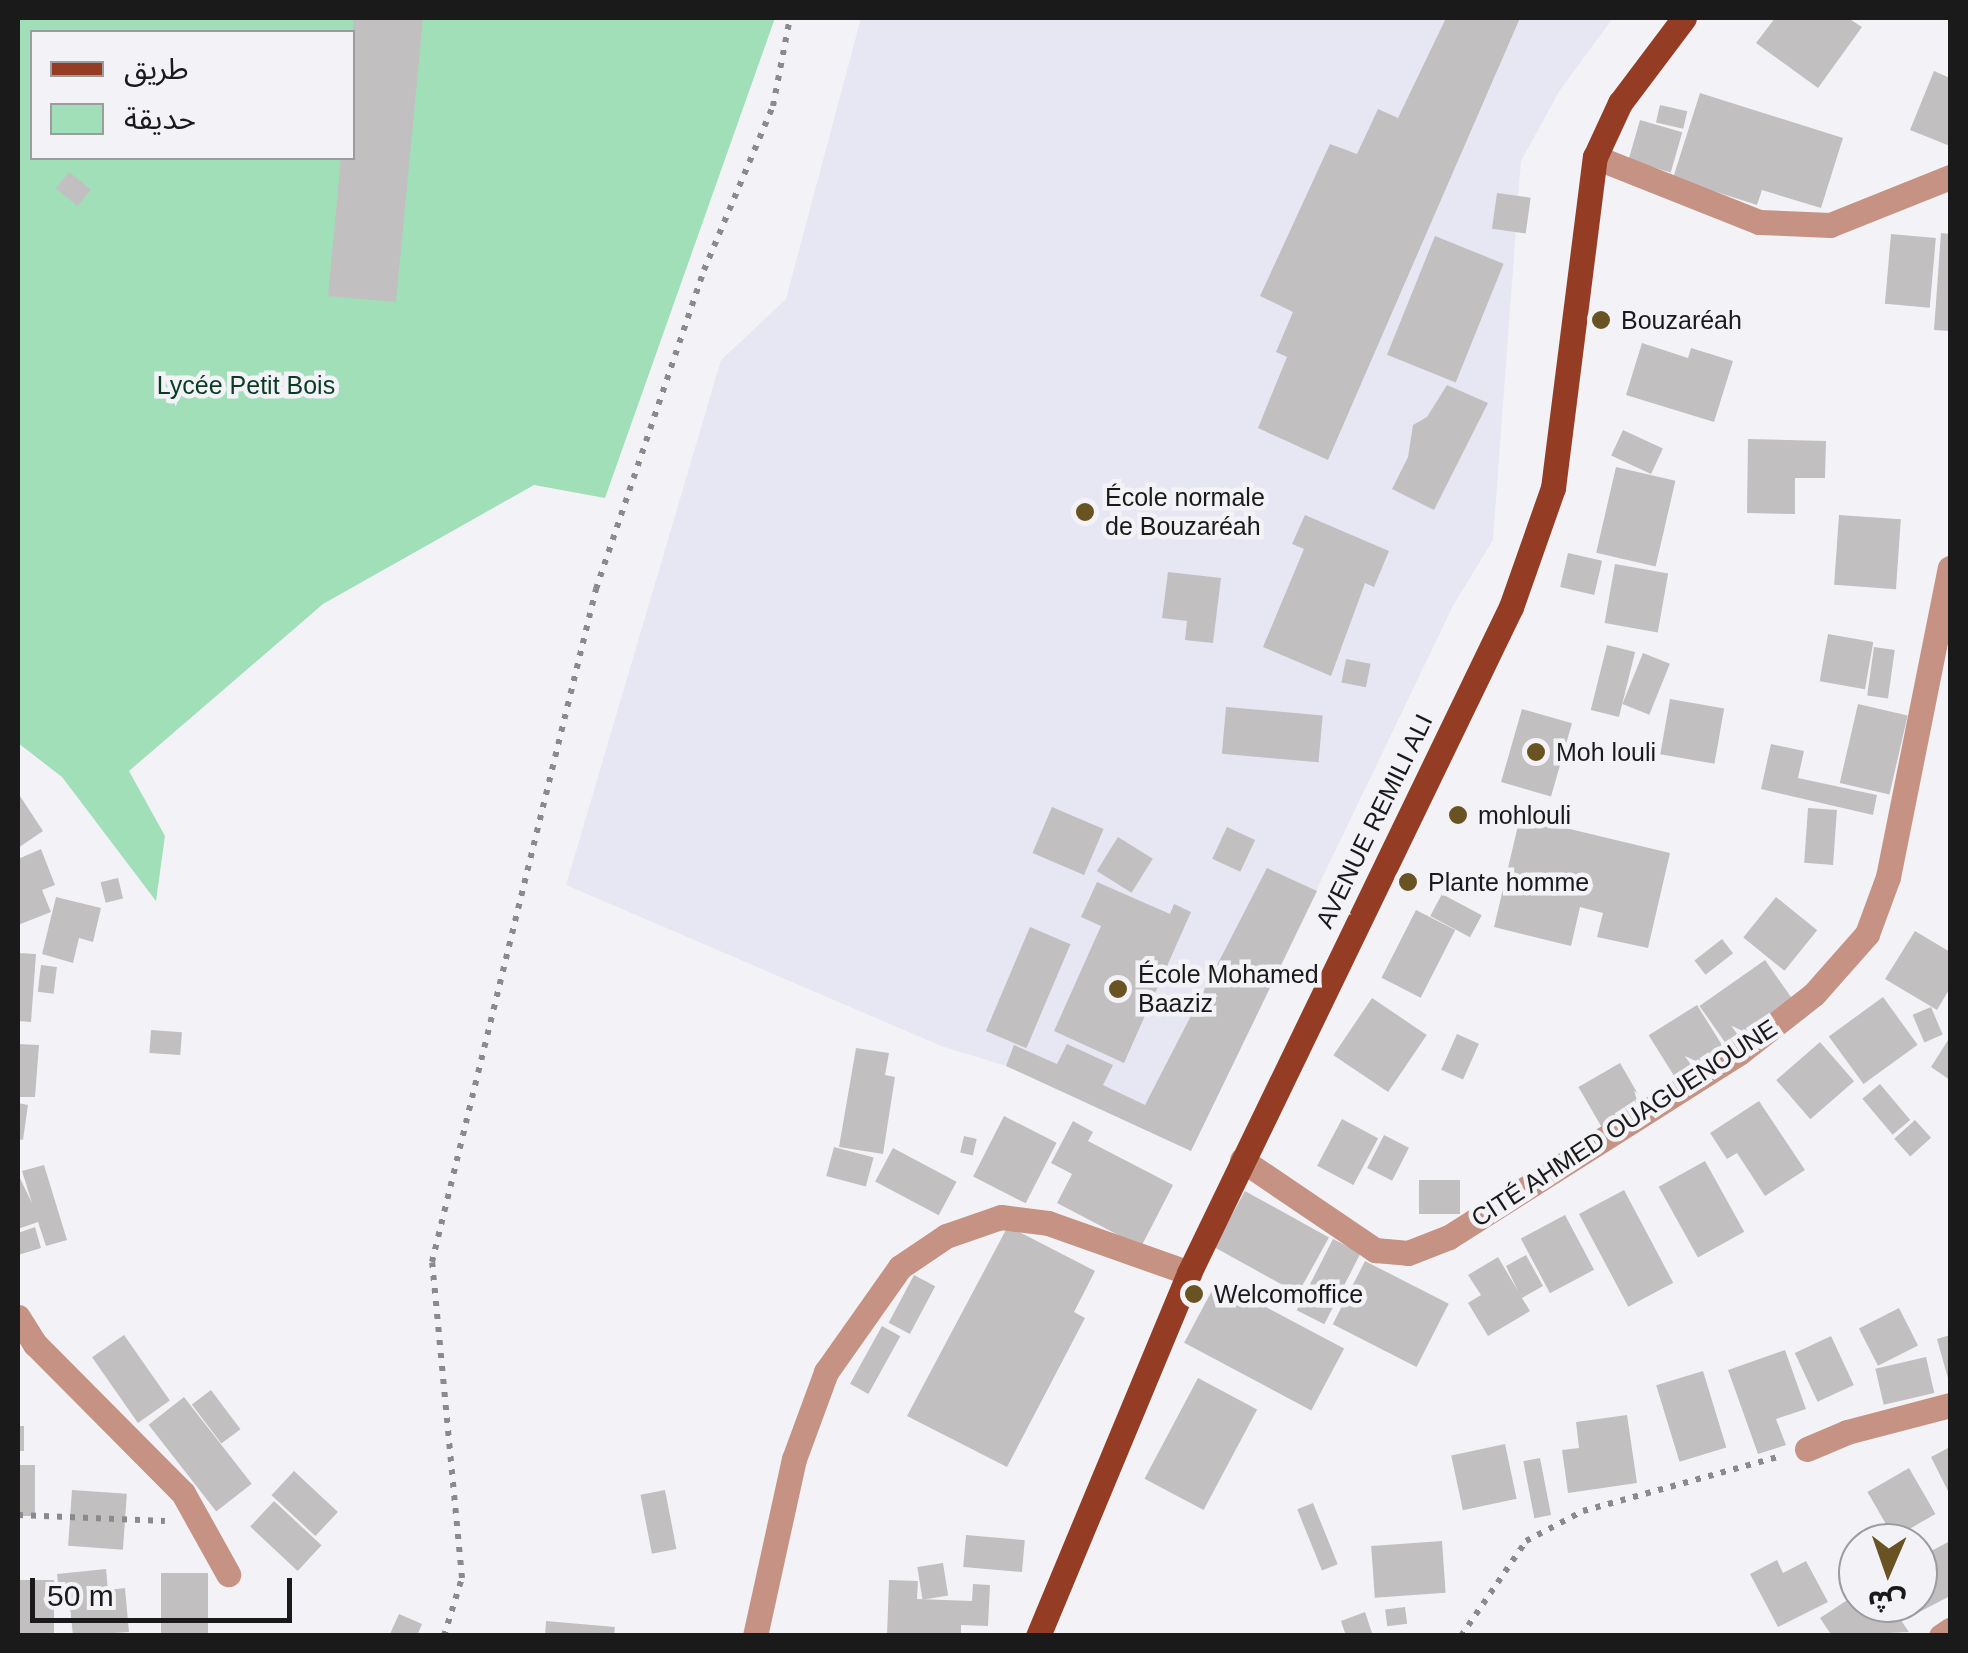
<!DOCTYPE html>
<html>
<head>
<meta charset="utf-8">
<style>
  body { margin:0 }
  #map { position:relative; width:1968px; height:1653px; overflow:hidden; background:#f3f3f7; font-family:Helvetica,"Noto Sans Arabic",sans-serif }
  div>[style] { position:absolute }
  [style*='--x'] { left:calc(var(--x)*1px); top:calc(var(--y)*1px); width:calc(var(--w)*1px); rotate:calc(var(--a)*1deg) }
  .built>* { inset:0; background:#e7e7f3 }
  .green>* { inset:0; background:#a0dfb8 }
  .building>* { inset:0; background:#c2bfc1; transform-origin:0 0 }
  .path>* { height:6px; margin-top:-3px; transform-origin:0; background:repeating-linear-gradient(90deg,#8a8a8d 0 5px,transparent 0 13px) }
  .minor>* { height:25px; margin:-12.5px; padding:0 12.5px; transform-origin:12.5px; border-radius:12.5px; background:#c59283 }
  .primary>* { height:25px; margin:-12.5px; padding:0 12.5px; transform-origin:12.5px; border-radius:12.5px; background:#953d24 }
  .dots>* { width:28px; height:28px; translate:-50% -50%; box-sizing:border-box; border:5px solid #f3f3f7; border-radius:50% }
  span { translate:-50% -50%; white-space:nowrap; text-align:center; line-height:1.15; -webkit-text-stroke:9px #f3f3f7; paint-order:stroke }
  .poi-label { font-size:25px; color:#1a1a1b }
  .left { translate:0 -50%; text-align:left }
  .park-label { font-size:25px; color:#083d23 }
  .street-label { font-size:25px; color:#1a1a1b }
  .frame { position:absolute; inset:0; border:20px solid #1a1a1b; pointer-events:none }
  .legend { position:absolute; left:30px; top:30px; width:325px; height:130px; box-sizing:border-box; background:#f3f3f7; border:2px solid #9c9c9f; margin:0; padding:12px 18px; list-style:none; font-size:30px; color:#1a1a1b }
  .legend li { display:flex; align-items:center; gap:20px; height:50px }
  .legend b { width:50px; border:2px solid #9c9c9f }
  .north { position:absolute; left:1838px; top:1523px; width:100px; height:100px; box-sizing:border-box; background:#f3f3f7; border:2px solid #9c9c9f; border-radius:50%; rotate:182deg; font-size:28px; font-weight:700; line-height:40px; text-align:center; color:#1a1a1b }
  .north::after { content:''; display:block; margin:auto; width:35px; height:45px; background:#6a5323; clip-path:polygon(50% 0,100% 100%,50% 72%,0 100%) }
  .scale { position:absolute; left:30px; top:1578px; width:262px; height:45px; box-sizing:border-box; border:5px solid #1a1a1b; border-top:0; padding-left:12px; font-size:30px; line-height:35px; white-space:nowrap; color:#1a1a1b; -webkit-text-stroke:8px #f3f3f7; paint-order:stroke }
</style>
</head>
<body>
<div id="map">
  <div class="built">
    <i style="clip-path:polygon(861px 18px,1613px 18px,1560px 90px,1521px 161px,1493px 540px,1453px 606px,1191px 1151px,1006px 1066px,941px 1046px,566px 885px,721px 360px,786px 299px)"></i>
  </div>
  <div class="green">
    <i style="clip-path:polygon(evenodd,18px 18px,775px 18px,605px 498px,534px 485px,323px 604px,129px 771px,165px 836px,156px 901px,62px 777px,18px 743px,18px 18px,32px 32px,352px 32px,352px 158px,32px 158px,32px 32px)"></i>
  </div>
  <div class="building">
    <i style="clip-path:polygon(353px 18px,423px 18px,396px 302px,328px 296px,341px 158px,352px 158px)"></i>
    <i style="clip-path:polygon(1446px 18px,1520px 18px,1328px 460px,1258px 428px,1287px 357px,1276px 352px,1293px 312px,1260px 296px,1330px 144px,1357px 154px,1378px 109px,1398px 118px)"></i>
    <i style="clip-path:polygon(1775px 18px,1848px 18px,1862px 27px,1818px 88px,1756px 43px)"></i>
    <i style="clip-path:polygon(1934px 71px,1950px 78px,1950px 146px,1910px 130px)"></i>
    <i style="clip-path:polygon(1700px 93px,1843px 138px,1821px 208px,1762px 190px,1757px 205px,1673px 178px)"></i>
    <i style="left:1660px;top:105px;width:28px;height:18px;rotate:13deg"></i>
    <i style="left:1640px;top:120px;width:44px;height:42px;rotate:16deg"></i>
    <i style="left:69px;top:172px;width:28px;height:21px;rotate:39deg"></i>
    <i style="left:1497px;top:193px;width:34px;height:36px;rotate:8deg"></i>
    <i style="clip-path:polygon(1941px 233px,1950px 234px,1950px 331px,1934px 330px)"></i>
    <i style="left:1891px;top:234px;width:45px;height:70px;rotate:5deg"></i>
    <i style="left:1435px;top:236px;width:74px;height:128px;rotate:22deg"></i>
    <i style="clip-path:polygon(1642px 343px,1688px 358px,1691px 348px,1733px 361px,1714px 422px,1626px 395px)"></i>
    <i style="clip-path:polygon(1447px 385px,1488px 403px,1434px 510px,1392px 489px,1408px 457px,1413px 425px,1427px 417px)"></i>
    <i style="left:1623px;top:430px;width:44px;height:28px;rotate:25deg"></i>
    <i style="clip-path:polygon(1748px 439px,1826px 441px,1825px 478px,1795px 478px,1795px 514px,1747px 513px)"></i>
    <i style="left:1616px;top:467px;width:61px;height:88px;rotate:13deg"></i>
    <i style="clip-path:polygon(1305px 515px,1389px 551px,1374px 587px,1365px 583px,1331px 676px,1263px 647px,1304px 549px,1292px 544px)"></i>
    <i style="left:1839px;top:515px;width:62px;height:70px;rotate:4deg"></i>
    <i style="left:1568px;top:553px;width:35px;height:35px;rotate:13deg"></i>
    <i style="left:1615px;top:564px;width:54px;height:60px;rotate:10deg"></i>
    <i style="clip-path:polygon(1168px 572px,1221px 578px,1213px 643px,1185px 640px,1187px 621px,1162px 618px)"></i>
    <i style="left:1828px;top:634px;width:46px;height:48px;rotate:10deg"></i>
    <i style="left:1607px;top:645px;width:29px;height:67px;rotate:14deg"></i>
    <i style="left:1874px;top:647px;width:21px;height:49px;rotate:8deg"></i>
    <i style="left:1643px;top:653px;width:29px;height:55px;rotate:22deg"></i>
    <i style="left:1346px;top:659px;width:25px;height:24px;rotate:11deg"></i>
    <i style="left:1670px;top:699px;width:55px;height:56px;rotate:10deg"></i>
    <i style="left:1858px;top:704px;width:51px;height:81px;rotate:13deg"></i>
    <i style="left:1226px;top:707px;width:97px;height:47px;rotate:5deg"></i>
    <i style="left:1522px;top:709px;width:52px;height:76px;rotate:16deg"></i>
    <i style="clip-path:polygon(1771px 744px,1804px 751px,1798px 778px,1877px 795px,1873px 815px,1761px 789px)"></i>
    <i style="clip-path:polygon(18px 793px,43px 831px,18px 848px)"></i>
    <i style="left:1052px;top:807px;width:56px;height:50px;rotate:23deg"></i>
    <i style="left:1808px;top:808px;width:29px;height:55px;rotate:4deg"></i>
    <i style="clip-path:polygon(1520px 817px,1670px 853px,1648px 948px,1597px 937px,1603px 913px,1580px 907px,1571px 946px,1494px 927px)"></i>
    <i style="left:1227px;top:827px;width:31px;height:35px;rotate:25deg"></i>
    <i style="left:1118px;top:837px;width:41px;height:40px;rotate:32deg"></i>
    <i style="clip-path:polygon(41px 849px,55px 885px,42px 890px,51px 912px,18px 925px,18px 859px)"></i>
    <i style="clip-path:polygon(1267px 868px,1317px 891px,1191px 1151px,1006px 1066px,1014px 1045px,1057px 1064px,1067px 1044px,1113px 1065px,1103px 1085px,1145px 1105px)"></i>
    <i style="left:118px;top:878px;width:21px;height:18px;rotate:76deg"></i>
    <i style="clip-path:polygon(1097px 882px,1170px 914px,1174px 904px,1191px 912px,1124px 1063px,1054px 1031px,1101px 926px,1081px 917px)"></i>
    <i style="left:1442px;top:894px;width:45px;height:25px;rotate:28deg"></i>
    <i style="clip-path:polygon(56px 897px,101px 908px,93px 942px,79px 938px,73px 963px,42px 954px)"></i>
    <i style="left:1776px;top:897px;width:53px;height:52px;rotate:39deg"></i>
    <i style="left:1416px;top:910px;width:44px;height:76px;rotate:27deg"></i>
    <i style="left:1030px;top:927px;width:44px;height:113px;rotate:23deg"></i>
    <i style="clip-path:polygon(1915px 931px,1950px 952px,1950px 988px,1937px 1010px,1885px 979px)"></i>
    <i style="left:1722px;top:939px;width:18px;height:35px;rotate:52deg"></i>
    <i style="clip-path:polygon(18px 953px,36px 954px,31px 1022px,18px 1021px)"></i>
    <i style="left:1765px;top:960px;width:52px;height:80px;rotate:55deg"></i>
    <i style="left:41px;top:965px;width:16px;height:27px;rotate:7deg"></i>
    <i style="left:1883px;top:997px;width:59px;height:67px;rotate:54deg"></i>
    <i style="left:1372px;top:998px;width:66px;height:69px;rotate:34deg"></i>
    <i style="left:1697px;top:1005px;width:51px;height:57px;rotate:58deg"></i>
    <i style="left:1931px;top:1007px;width:30px;height:20px;rotate:67deg"></i>
    <i style="left:151px;top:1030px;width:31px;height:23px;rotate:4deg"></i>
    <i style="left:1457px;top:1034px;width:24px;height:39px;rotate:24deg"></i>
    <i style="clip-path:polygon(1950px 1037px,1950px 1080px,1931px 1067px)"></i>
    <i style="left:1820px;top:1042px;width:52px;height:58px;rotate:49deg"></i>
    <i style="clip-path:polygon(18px 1044px,39px 1045px,35px 1097px,18px 1097px)"></i>
    <i style="clip-path:polygon(856px 1048px,889px 1053px,885px 1075px,895px 1077px,883px 1154px,839px 1147px)"></i>
    <i style="left:1620px;top:1063px;width:48px;height:48px;rotate:60deg"></i>
    <i style="left:1880px;top:1084px;width:47px;height:23px;rotate:50deg"></i>
    <i style="clip-path:polygon(1759px 1101px,1805px 1170px,1765px 1196px,1737px 1153px,1727px 1159px,1710px 1133px)"></i>
    <i style="clip-path:polygon(18px 1103px,28px 1105px,23px 1140px,18px 1139px)"></i>
    <i style="left:1004px;top:1116px;width:59px;height:68px;rotate:27deg"></i>
    <i style="left:1342px;top:1119px;width:41px;height:53px;rotate:28deg"></i>
    <i style="left:1915px;top:1120px;width:24px;height:28px;rotate:48deg"></i>
    <i style="clip-path:polygon(1073px 1121px,1093px 1132px,1088px 1141px,1173px 1185px,1141px 1247px,1057px 1203px,1072px 1174px,1051px 1163px)"></i>
    <i style="left:1384px;top:1135px;width:28px;height:37px;rotate:27deg"></i>
    <i style="left:964px;top:1136px;width:13px;height:17px;rotate:13deg"></i>
    <i style="left:834px;top:1147px;width:41px;height:30px;rotate:15deg"></i>
    <i style="left:893px;top:1148px;width:72px;height:38px;rotate:28deg"></i>
    <i style="left:1705px;top:1161px;width:81px;height:53px;rotate:61deg"></i>
    <i style="clip-path:polygon(44px 1165px,67px 1240px,46px 1246px,38px 1222px,18px 1229px,18px 1174px,32px 1203px,22px 1171px)"></i>
    <i style="left:1419px;top:1180px;width:41px;height:34px"></i>
    <i style="left:1624px;top:1190px;width:105px;height:51px;rotate:62deg"></i>
    <i style="left:1245px;top:1191px;width:96px;height:64px;rotate:29deg"></i>
    <i style="left:1565px;top:1215px;width:62px;height:50px;rotate:62deg"></i>
    <i style="clip-path:polygon(1008px 1226px,1095px 1271px,1074px 1312px,1085px 1318px,1007px 1467px,907px 1416px)"></i>
    <i style="clip-path:polygon(35px 1227px,41px 1248px,18px 1255px,18px 1233px)"></i>
    <i style="left:1333px;top:1239px;width:31px;height:80px;rotate:27deg"></i>
    <i style="clip-path:polygon(1526px 1255px,1543px 1286px,1522px 1298px,1530px 1311px,1488px 1336px,1468px 1303px,1481px 1295px,1468px 1275px,1498px 1257px,1518px 1291px,1506px 1266px)"></i>
    <i style="left:1365px;top:1261px;width:94px;height:71px;rotate:27deg"></i>
    <i style="left:914px;top:1275px;width:24px;height:54px;rotate:28deg"></i>
    <i style="left:1217px;top:1281px;width:144px;height:70px;rotate:28deg"></i>
    <i style="left:1899px;top:1308px;width:42px;height:45px;rotate:63deg"></i>
    <i style="left:882px;top:1326px;width:21px;height:66px;rotate:29deg"></i>
    <i style="left:124px;top:1335px;width:80px;height:39px;rotate:55deg"></i>
    <i style="clip-path:polygon(1950px 1335px,1950px 1382px,1949px 1382px,1937px 1339px)"></i>
    <i style="left:1831px;top:1336px;width:54px;height:40px;rotate:65deg"></i>
    <i style="clip-path:polygon(1785px 1350px,1806px 1409px,1776px 1419px,1786px 1445px,1758px 1454px,1728px 1370px)"></i>
    <i style="left:1926px;top:1357px;width:37px;height:52px;rotate:77deg"></i>
    <i style="left:1703px;top:1371px;width:80px;height:49px;rotate:73deg"></i>
    <i style="left:1198px;top:1378px;width:67px;height:114px;rotate:28deg"></i>
    <i style="left:211px;top:1390px;width:49px;height:24px;rotate:53deg"></i>
    <i style="left:184px;top:1397px;width:110px;height:45px;rotate:52deg"></i>
    <i style="clip-path:polygon(1627px 1415px,1637px 1483px,1568px 1493px,1562px 1450px,1579px 1448px,1576px 1422px)"></i>
    <i style="left:18px;top:1426px;width:6px;height:25px"></i>
    <i style="left:1505px;top:1444px;width:56px;height:55px;rotate:78deg"></i>
    <i style="clip-path:polygon(1950px 1447px,1950px 1495px,1931px 1457px)"></i>
    <i style="left:1540px;top:1458px;width:58px;height:17px;rotate:79deg"></i>
    <i style="left:18px;top:1465px;width:17px;height:51px"></i>
    <i style="left:1909px;top:1468px;width:53px;height:48px;rotate:60deg"></i>
    <i style="left:294px;top:1471px;width:60px;height:33px;rotate:43deg"></i>
    <i style="left:72px;top:1490px;width:55px;height:56px;rotate:4deg"></i>
    <i style="left:665px;top:1490px;width:60px;height:25px;rotate:79deg"></i>
    <i style="left:274px;top:1501px;width:65px;height:35px;rotate:43deg"></i>
    <i style="left:1313px;top:1503px;width:66px;height:17px;rotate:68deg"></i>
    <i style="left:966px;top:1535px;width:59px;height:32px;rotate:5deg"></i>
    <i style="left:1442px;top:1541px;width:52px;height:71px;rotate:86deg"></i>
    <i style="clip-path:polygon(1950px 1541px,1950px 1596px,1906px 1619px,1897px 1603px,1918px 1603px,1918px 1558px)"></i>
    <i style="clip-path:polygon(1777px 1560px,1783px 1573px,1806px 1561px,1828px 1602px,1778px 1627px,1750px 1574px)"></i>
    <i style="left:943px;top:1563px;width:33px;height:26px;rotate:81deg"></i>
    <i style="clip-path:polygon(106px 1569px,108px 1590px,125px 1588px,129px 1632px,73px 1636px,69px 1597px,60px 1599px,57px 1574px)"></i>
    <i style="left:161px;top:1573px;width:47px;height:61px"></i>
    <i style="left:54px;top:1580px;width:56px;height:36px;rotate:90deg"></i>
    <i style="clip-path:polygon(889px 1580px,918px 1581px,917px 1599px,972px 1601px,973px 1584px,990px 1585px,988px 1626px,961px 1625px,961px 1636px,887px 1636px)"></i>
    <i style="clip-path:polygon(1858px 1593px,1858px 1603px,1889px 1603px,1909px 1632px,1832px 1636px,1820px 1618px)"></i>
    <i style="left:1405px;top:1607px;width:17px;height:20px;rotate:83deg"></i>
    <i style="clip-path:polygon(1365px 1612px,1373px 1636px,1346px 1636px,1341px 1621px)"></i>
    <i style="clip-path:polygon(399px 1614px,422px 1624px,417px 1636px,389px 1636px)"></i>
    <i style="clip-path:polygon(546px 1621px,615px 1627px,614px 1636px,545px 1636px)"></i>
  </div>
  <div class="path">
    <i style="--x:18;--y:1515;--w:147;--a:2.3"></i>
    <i style="--x:444;--y:1636;--w:61;--a:-72.8"></i>
    <i style="--x:462;--y:1578;--w:317;--a:-95.4"></i>
    <i style="--x:432;--y:1262;--w:693;--a:-76.3"></i>
    <i style="--x:596;--y:589;--w:337;--a:-71.3"></i>
    <i style="--x:704;--y:270;--w:178;--a:-67.2"></i>
    <i style="--x:773;--y:106;--w:90;--a:-79.1"></i>
    <i style="--x:1461;--y:1636;--w:115;--a:-55.6"></i>
    <i style="--x:1526;--y:1541;--w:64;--a:-27.8"></i>
    <i style="--x:1583;--y:1511;--w:205;--a:-15.5"></i>
  </div>
  <div class="minor">
    <i style="--x:1595;--y:157;--w:176;--a:21.6"></i>
    <i style="--x:1759;--y:222;--w:71;--a:2.4"></i>
    <i style="--x:1830;--y:225;--w:129;--a:-21.8"></i>
    <i style="--x:1242;--y:1160;--w:161;--a:34.1"></i>
    <i style="--x:1375;--y:1250;--w:33;--a:5"></i>
    <i style="--x:1408;--y:1253;--w:44;--a:-21.3"></i>
    <i style="--x:1449;--y:1237;--w:343;--a:-32.4"></i>
    <i style="--x:1739;--y:1053;--w:95;--a:-38.2"></i>
    <i style="--x:1814;--y:994;--w:80;--a:-48.5"></i>
    <i style="--x:1867;--y:934;--w:61;--a:-69.8"></i>
    <i style="--x:1888;--y:877;--w:315;--a:-78.7"></i>
    <i style="--x:18;--y:1317;--w:32;--a:58"></i>
    <i style="--x:35;--y:1344;--w:210;--a:45.2"></i>
    <i style="--x:183;--y:1493;--w:93;--a:60.9"></i>
    <i style="--x:1807;--y:1449;--w:43;--a:-23"></i>
    <i style="--x:1847;--y:1432;--w:106;--a:-14.7"></i>
    <i style="--x:755;--y:1636;--w:181;--a:-77.6"></i>
    <i style="--x:794;--y:1459;--w:93;--a:-69.8"></i>
    <i style="--x:826;--y:1372;--w:128;--a:-54.8"></i>
    <i style="--x:900;--y:1267;--w:55;--a:-34"></i>
    <i style="--x:946;--y:1236;--w:58;--a:-19.1"></i>
    <i style="--x:1001;--y:1217;--w:47;--a:7.3"></i>
    <i style="--x:1048;--y:1223;--w:150;--a:19.5"></i>
    <i style="--x:1941;--y:1636;--w:11;--a:-34"></i>
  </div>
  <div class="primary">
    <i style="--x:1038;--y:1636;--w:393;--a:-67.4"></i>
    <i style="--x:1189;--y:1273;--w:740;--a:-64.2"></i>
    <i style="--x:1511;--y:607;--w:126;--a:-70.6"></i>
    <i style="--x:1553;--y:488;--w:334;--a:-82.8"></i>
    <i style="--x:1595;--y:157;--w:60;--a:-65.2"></i>
    <i style="--x:1620;--y:103;--w:106;--a:-53"></i>
  </div>
  <div class="dots">
    <i style="left:1601px;top:320px;background:#6a5323"></i>
    <i style="left:1085px;top:512px;background:#6a5323"></i>
    <i style="left:1536px;top:752px;background:#6a5323"></i>
    <i style="left:1458px;top:815px;background:#6a5323"></i>
    <i style="left:1408px;top:882px;background:#6a5323"></i>
    <i style="left:1118px;top:989px;background:#6a5323"></i>
    <i style="left:1194px;top:1294px;background:#6a5323"></i>
  </div>
  <div class="poi-label">
    <span class="left" style="left:1621px;top:320px">Bouzaréah</span>
    <span class="left" style="left:1105px;top:512px">École normale<br>de Bouzaréah</span>
    <span class="left" style="left:1556px;top:752px">Moh louli</span>
    <span class="left" style="left:1478px;top:815px">mohlouli</span>
    <span class="left" style="left:1428px;top:882px">Plante homme</span>
    <span class="left" style="left:1138px;top:989px">École Mohamed<br>Baaziz</span>
    <span class="left" style="left:1214px;top:1294px">Welcomoffice</span>
  </div>
  <div class="park-label">
    <span style="left:246px;top:385px">Lycée Petit Bois</span>
  </div>
  <div class="street-label">
    <span style="left:1374px;top:821px;rotate:-64deg">AVENUE REMILI ALI</span>
    <span style="left:1624px;top:1123px;rotate:-33deg">CITÉ AHMED OUAGUENOUNE</span>
  </div>
  <div class="frame"></div>
  <ul class="legend">
  <li><b style="height:12px;background:#953d24"></b>طريق</li>
  <li><b style="height:28px;background:#a0dfb8"></b>حديقة</li>
  </ul>
  <div class="north">ش</div>
  <div class="scale">50 m</div>
</div>
</body>
</html>
